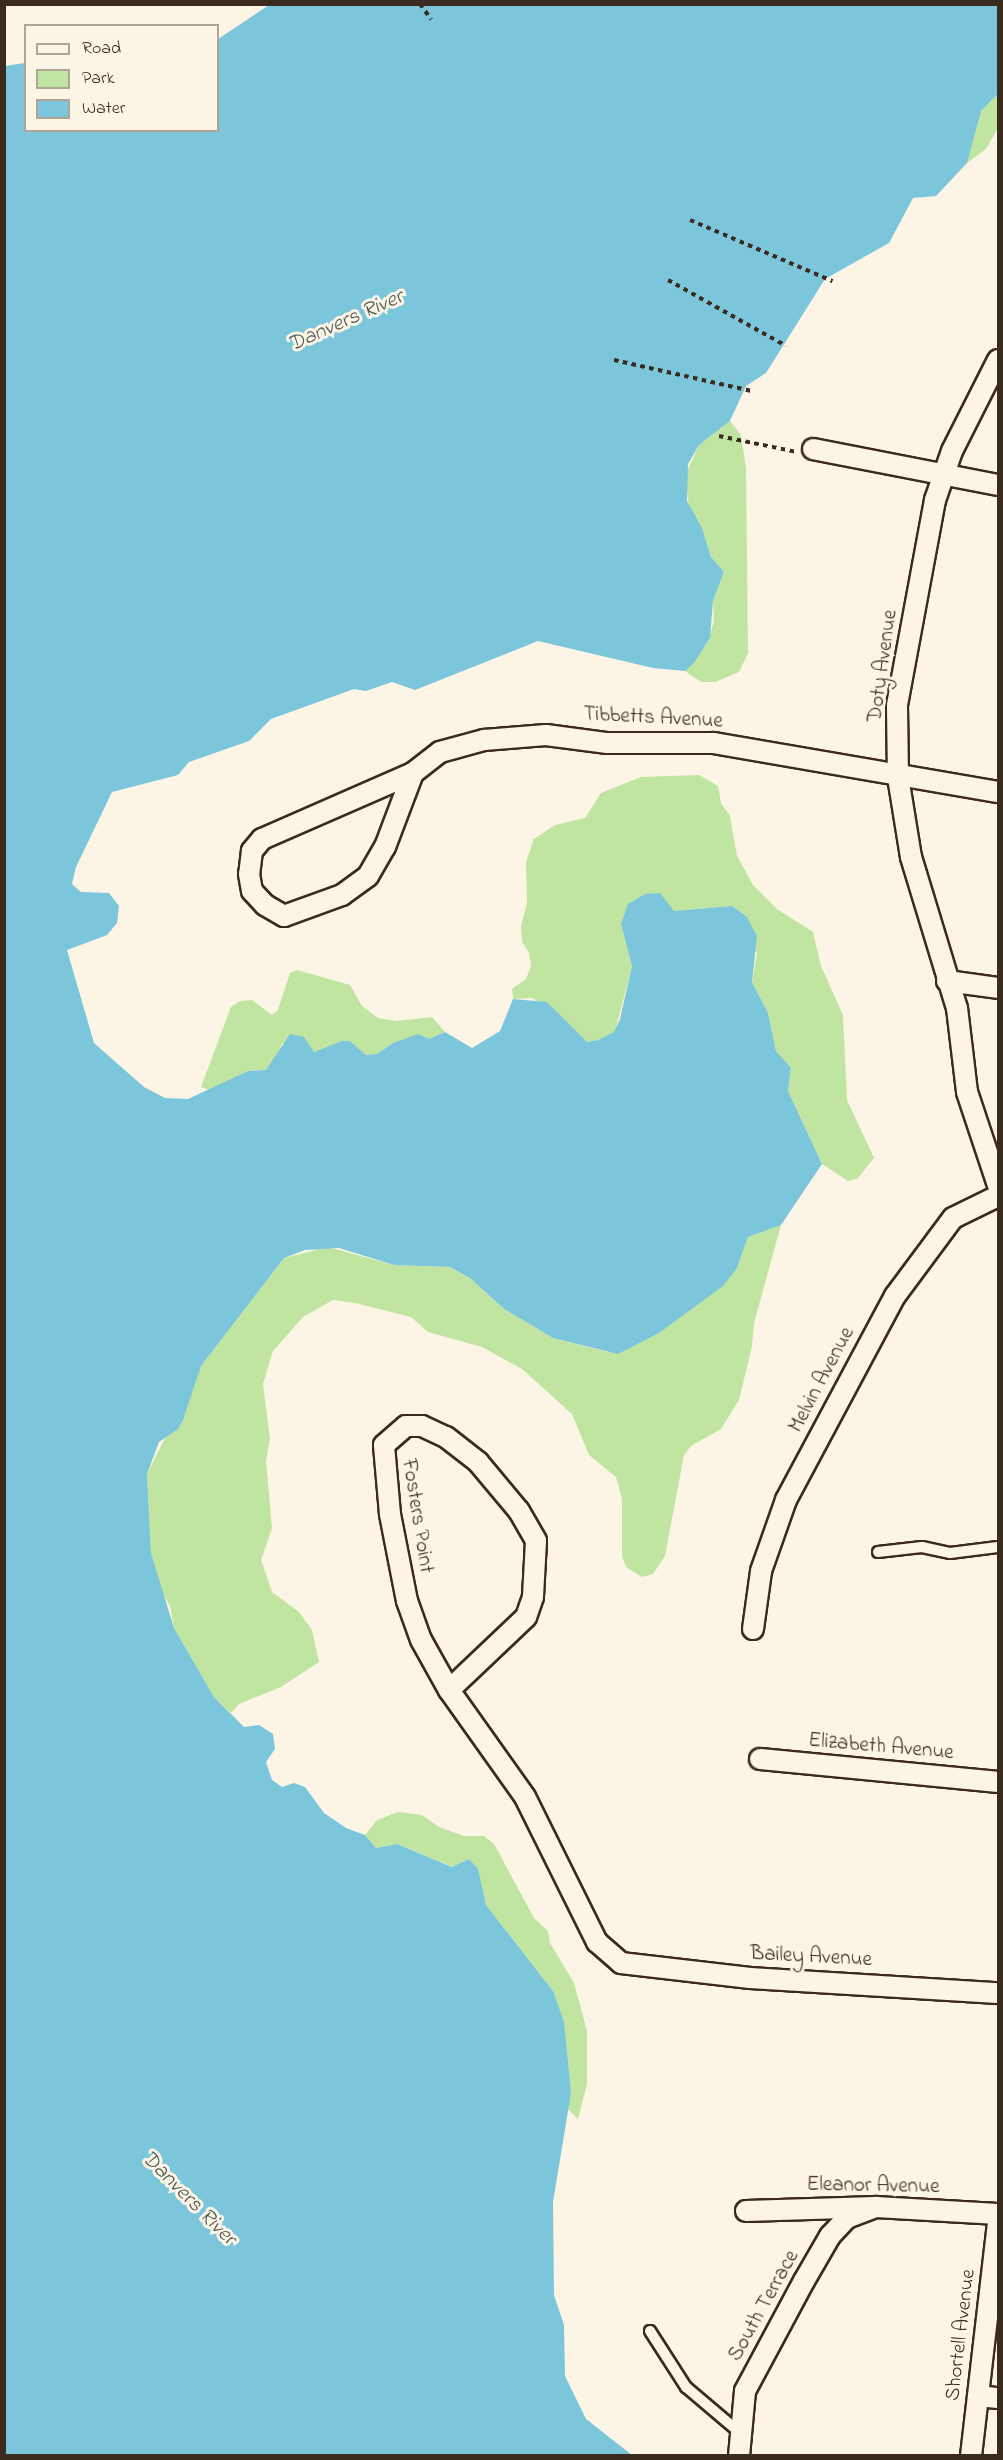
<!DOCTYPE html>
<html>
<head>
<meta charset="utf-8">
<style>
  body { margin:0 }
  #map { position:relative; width:1003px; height:2460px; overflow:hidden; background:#fcf5e5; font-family:"Indie Flower",sans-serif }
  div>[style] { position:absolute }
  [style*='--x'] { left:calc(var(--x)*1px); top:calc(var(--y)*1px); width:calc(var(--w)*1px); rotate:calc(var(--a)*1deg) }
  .green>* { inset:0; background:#bfe5a0 }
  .water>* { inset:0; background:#7cc6dc }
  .path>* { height:4px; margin-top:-2px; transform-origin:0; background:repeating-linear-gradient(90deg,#3b2a1e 0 4.5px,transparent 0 9px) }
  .roads { filter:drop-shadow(2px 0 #3b2a1e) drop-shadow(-2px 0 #3b2a1e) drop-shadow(0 2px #3b2a1e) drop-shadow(0 -2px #3b2a1e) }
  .service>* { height:10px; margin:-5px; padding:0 5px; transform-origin:5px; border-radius:5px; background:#fcf5e5 }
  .minor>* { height:20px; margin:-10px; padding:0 10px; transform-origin:10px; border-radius:10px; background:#fcf5e5 }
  span { translate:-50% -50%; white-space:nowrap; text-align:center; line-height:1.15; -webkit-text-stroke:6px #fcf5e5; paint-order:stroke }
  .street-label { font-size:21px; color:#3b2a1e }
  .water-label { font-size:22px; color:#4e5957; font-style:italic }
  .frame { position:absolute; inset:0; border:6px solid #3b2a1e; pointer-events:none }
  .legend { position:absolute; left:24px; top:24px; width:195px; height:108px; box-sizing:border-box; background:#fcf5e5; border:2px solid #afa495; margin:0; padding:8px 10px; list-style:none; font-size:18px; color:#3b2a1e }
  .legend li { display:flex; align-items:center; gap:12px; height:30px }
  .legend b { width:30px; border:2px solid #afa495 }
</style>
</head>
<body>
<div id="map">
  <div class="green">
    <i style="clip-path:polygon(998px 94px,998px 128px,986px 149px,967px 163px,963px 152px,981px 111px)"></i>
    <i style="clip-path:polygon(730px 421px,741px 435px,746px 468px,748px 653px,739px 672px,715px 682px,701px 682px,685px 671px,708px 642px,714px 621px,713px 601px,724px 572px,711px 557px,702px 528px,689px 507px,685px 476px,699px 445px)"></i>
    <i style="clip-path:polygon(699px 775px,718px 786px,721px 803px,730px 816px,737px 856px,753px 885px,777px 909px,813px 932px,821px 966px,843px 1015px,847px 1100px,874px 1158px,857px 1179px,848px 1181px,822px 1164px,788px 1091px,791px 1068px,776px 1051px,768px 1013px,752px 982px,757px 953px,732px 906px,674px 911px,621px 924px,632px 966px,615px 1032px,598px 1040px,587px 1042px,533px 998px,513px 999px,512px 989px,526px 979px,531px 966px,529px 953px,522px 942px,521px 926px,527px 903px,526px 862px,534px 839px,555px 825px,585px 818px,601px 793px,641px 777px)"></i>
    <i style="clip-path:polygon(297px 970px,350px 985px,362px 1006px,378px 1018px,396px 1021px,432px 1017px,445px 1032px,429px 1039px,393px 1043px,377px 1054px,366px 1055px,350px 1041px,313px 1052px,282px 1043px,278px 1056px,266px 1070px,248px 1071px,209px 1090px,201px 1087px,231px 1007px,240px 1001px,252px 1000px,272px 1015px,278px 1010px,290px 973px)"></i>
    <i style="clip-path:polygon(781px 1225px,754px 1323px,752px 1346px,739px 1400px,721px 1429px,691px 1446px,684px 1455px,665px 1556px,653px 1574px,642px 1577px,626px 1567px,622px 1556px,622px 1499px,616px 1477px,589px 1455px,572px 1414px,522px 1369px,482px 1347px,428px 1332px,411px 1317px,355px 1303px,333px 1300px,303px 1317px,273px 1351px,263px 1384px,270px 1439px,266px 1461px,272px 1528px,261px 1560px,272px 1592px,299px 1612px,312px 1630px,319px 1662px,281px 1687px,239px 1704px,231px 1713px,214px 1697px,174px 1628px,170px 1606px,159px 1587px,151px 1553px,147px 1474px,201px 1366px,284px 1258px,328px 1247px,394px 1265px,450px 1267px,470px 1278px,504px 1309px,553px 1338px,608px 1352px,737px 1268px,748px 1237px)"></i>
    <i style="clip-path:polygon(398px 1812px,422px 1815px,439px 1827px,464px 1836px,484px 1836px,494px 1844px,534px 1918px,548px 1931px,550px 1943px,574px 1983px,587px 2031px,587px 2084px,578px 2119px,567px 2108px,571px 2093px,553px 1991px,486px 1905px,477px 1869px,469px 1859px,453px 1867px,397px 1844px,376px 1848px,365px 1835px,377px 1820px)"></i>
  </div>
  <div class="water">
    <i style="clip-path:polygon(269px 5px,998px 5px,998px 94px,981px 111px,967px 163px,936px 196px,913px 198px,889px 243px,825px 279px,766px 373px,746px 386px,730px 421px,699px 445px,688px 464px,687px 501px,702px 528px,711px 557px,724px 572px,713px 601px,710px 638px,693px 664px,685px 671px,653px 668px,538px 641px,415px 690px,392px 682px,366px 691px,354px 689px,271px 719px,249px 741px,189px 762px,178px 775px,112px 792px,76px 867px,72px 884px,81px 892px,109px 893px,119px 906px,117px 923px,107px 935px,67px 950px,94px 1043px,144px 1087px,165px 1098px,188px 1099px,248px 1071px,266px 1070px,290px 1034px,304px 1037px,314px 1052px,342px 1041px,350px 1041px,366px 1055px,377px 1054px,393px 1043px,418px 1034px,429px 1039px,445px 1032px,472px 1048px,500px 1031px,513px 999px,547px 1002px,587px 1042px,598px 1040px,614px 1032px,620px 1019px,632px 966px,621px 924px,628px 904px,645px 894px,660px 893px,674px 911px,732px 906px,747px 917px,757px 936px,752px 982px,768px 1013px,776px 1051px,791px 1068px,788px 1091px,822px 1164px,781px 1225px,748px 1237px,737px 1268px,723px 1286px,659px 1333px,618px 1354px,553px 1338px,504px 1309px,470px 1278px,450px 1267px,394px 1265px,339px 1248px,305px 1250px,284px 1258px,201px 1366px,183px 1420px,178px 1429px,159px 1442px,147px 1474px,151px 1553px,174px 1628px,214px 1697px,244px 1727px,259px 1725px,273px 1734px,275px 1749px,266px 1762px,272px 1780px,282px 1787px,294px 1783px,305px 1787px,324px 1813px,346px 1828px,365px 1835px,376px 1848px,397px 1844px,452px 1867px,469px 1859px,478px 1869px,486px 1905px,553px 1991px,564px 2022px,571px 2093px,553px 2202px,554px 2295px,564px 2325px,565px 2376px,586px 2419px,632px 2455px,5px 2455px,5px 66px,25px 63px,26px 130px,218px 130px,218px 39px)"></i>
  </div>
  <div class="path">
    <i style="--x:420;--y:4;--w:19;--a:54"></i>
    <i style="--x:690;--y:220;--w:155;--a:23.2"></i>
    <i style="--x:668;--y:280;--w:135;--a:29.2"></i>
    <i style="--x:614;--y:360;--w:141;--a:12.7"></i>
    <i style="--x:719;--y:436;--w:80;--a:11.6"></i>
  </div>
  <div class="roads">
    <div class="service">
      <i style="--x:878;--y:1552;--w:44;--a:-6.5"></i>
      <i style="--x:922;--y:1547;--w:29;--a:12"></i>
      <i style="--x:950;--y:1553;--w:48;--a:-7.1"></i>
      <i style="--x:650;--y:2331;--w:67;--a:57.3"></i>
      <i style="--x:686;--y:2387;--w:70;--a:40.3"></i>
    </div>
    <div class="minor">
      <i style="--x:998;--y:360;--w:102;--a:116.8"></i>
      <i style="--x:952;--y:451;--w:52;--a:109.1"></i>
      <i style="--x:935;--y:500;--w:209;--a:100.5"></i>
      <i style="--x:897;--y:706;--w:71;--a:89.2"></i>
      <i style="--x:898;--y:777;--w:81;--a:80.8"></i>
      <i style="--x:911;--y:857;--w:158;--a:73.1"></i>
      <i style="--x:957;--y:1008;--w:85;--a:83.2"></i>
      <i style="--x:967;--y:1092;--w:98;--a:71.6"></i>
      <i style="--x:813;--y:449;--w:188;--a:11"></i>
      <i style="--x:413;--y:773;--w:165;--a:156.4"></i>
      <i style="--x:262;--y:839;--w:16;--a:130"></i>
      <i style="--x:252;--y:851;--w:23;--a:97"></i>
      <i style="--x:249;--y:874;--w:17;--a:80"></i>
      <i style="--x:252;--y:891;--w:19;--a:47"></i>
      <i style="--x:265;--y:905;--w:22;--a:30"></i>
      <i style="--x:284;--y:916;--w:62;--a:-19.9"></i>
      <i style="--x:342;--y:895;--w:32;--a:-36"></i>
      <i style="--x:368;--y:876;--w:34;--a:-60"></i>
      <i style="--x:385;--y:847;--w:79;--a:-69.3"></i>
      <i style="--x:413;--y:773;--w:34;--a:-38"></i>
      <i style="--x:440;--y:752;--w:46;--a:-15.3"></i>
      <i style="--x:484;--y:740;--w:62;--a:-4.6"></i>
      <i style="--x:546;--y:735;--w:62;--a:7.5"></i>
      <i style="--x:607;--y:743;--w:107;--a:0"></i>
      <i style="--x:714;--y:743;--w:288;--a:9.8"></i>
      <i style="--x:947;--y:981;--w:51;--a:7.8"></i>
      <i style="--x:406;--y:1426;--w:16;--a:0"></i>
      <i style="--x:422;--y:1426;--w:26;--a:25"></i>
      <i style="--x:446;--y:1437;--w:41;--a:38"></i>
      <i style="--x:478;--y:1462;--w:64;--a:50.1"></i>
      <i style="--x:519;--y:1511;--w:34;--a:60"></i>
      <i style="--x:536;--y:1541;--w:56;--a:93.1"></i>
      <i style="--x:533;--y:1597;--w:21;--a:109"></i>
      <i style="--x:526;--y:1617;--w:106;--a:136.5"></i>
      <i style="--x:449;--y:1690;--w:57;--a:-119.2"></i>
      <i style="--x:421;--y:1640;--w:41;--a:-109.7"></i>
      <i style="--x:407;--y:1601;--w:89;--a:-101.1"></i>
      <i style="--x:390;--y:1514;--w:69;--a:-95"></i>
      <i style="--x:384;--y:1445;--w:29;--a:-41"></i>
      <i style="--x:753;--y:1629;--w:59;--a:-82.1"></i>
      <i style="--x:761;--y:1571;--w:75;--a:-70.6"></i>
      <i style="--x:786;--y:1500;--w:231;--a:-61.9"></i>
      <i style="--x:895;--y:1296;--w:97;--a:-53.4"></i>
      <i style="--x:953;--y:1218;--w:50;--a:-26.1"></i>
      <i style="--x:449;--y:1690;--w:131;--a:54.6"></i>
      <i style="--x:525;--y:1797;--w:162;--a:63.6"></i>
      <i style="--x:597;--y:1942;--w:32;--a:41"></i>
      <i style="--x:621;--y:1963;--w:130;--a:6.6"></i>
      <i style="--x:750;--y:1978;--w:248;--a:3.5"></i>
      <i style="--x:760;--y:1759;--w:239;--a:5.5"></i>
      <i style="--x:746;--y:2211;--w:130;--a:-1.8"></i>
      <i style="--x:876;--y:2207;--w:122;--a:3.3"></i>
      <i style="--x:978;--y:2396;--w:20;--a:6"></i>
      <i style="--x:739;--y:2456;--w:65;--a:-84.7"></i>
      <i style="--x:745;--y:2391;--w:125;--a:-61.8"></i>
      <i style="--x:804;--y:2281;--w:52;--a:-60"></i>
      <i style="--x:830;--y:2236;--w:25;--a:-47"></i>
      <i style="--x:847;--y:2218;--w:31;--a:-21"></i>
      <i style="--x:971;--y:2456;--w:237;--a:-83.4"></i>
    </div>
  </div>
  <div class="street-label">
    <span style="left:883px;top:666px;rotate:-82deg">Doty Avenue</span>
    <span style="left:653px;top:718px;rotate:3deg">Tibbetts Avenue</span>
    <span style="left:822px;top:1380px;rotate:-62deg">Melvin Avenue</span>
    <span style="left:417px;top:1516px;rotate:81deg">Fosters Point</span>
    <span style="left:881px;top:1747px;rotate:5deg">Elizabeth Avenue</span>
    <span style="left:811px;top:1957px;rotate:3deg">Bailey Avenue</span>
    <span style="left:873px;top:2186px;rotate:1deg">Eleanor Avenue</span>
    <span style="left:764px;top:2306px;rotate:-61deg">South Terrace</span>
    <span style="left:961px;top:2335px;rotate:-83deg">Shortell Avenue</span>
  </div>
  <div class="water-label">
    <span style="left:346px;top:322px;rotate:-24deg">Danvers River</span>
    <span style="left:188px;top:2199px;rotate:45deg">Danvers River</span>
  </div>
  <div class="frame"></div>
  <ul class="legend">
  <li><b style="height:8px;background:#fcf5e5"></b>Road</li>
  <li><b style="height:16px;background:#bfe5a0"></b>Park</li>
  <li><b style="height:16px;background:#7cc6dc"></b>Water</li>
  </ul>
</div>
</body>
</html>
